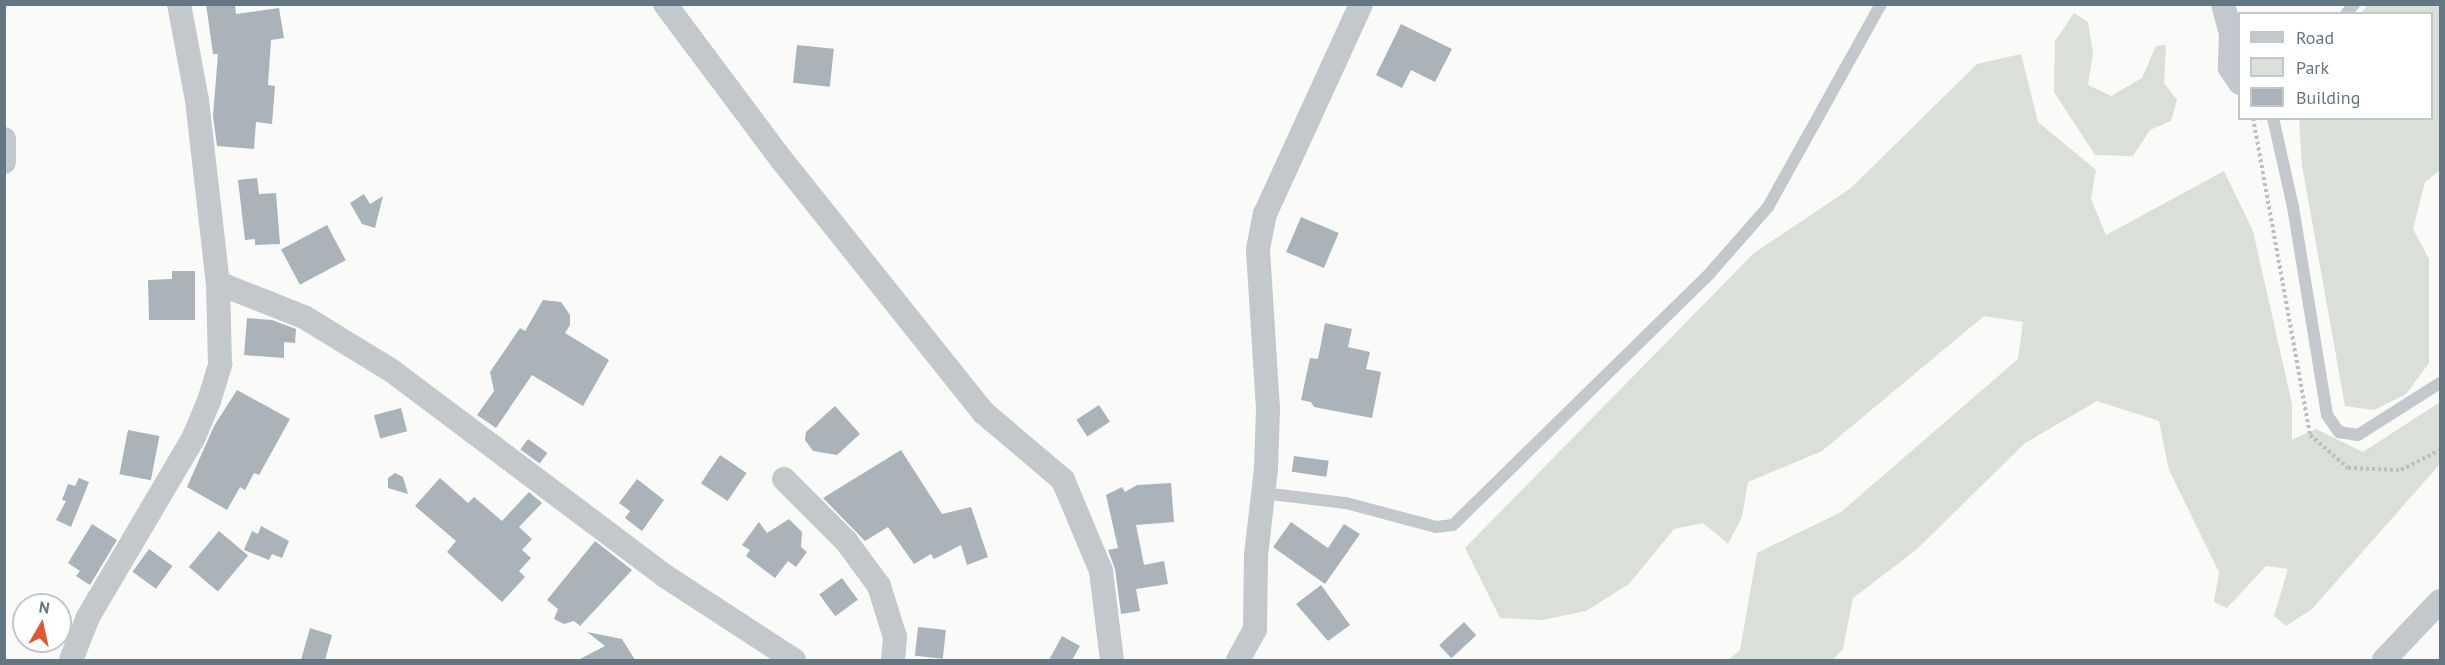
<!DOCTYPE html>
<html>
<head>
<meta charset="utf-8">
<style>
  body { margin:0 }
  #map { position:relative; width:2445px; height:665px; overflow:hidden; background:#fafaf8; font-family:"PT Sans",sans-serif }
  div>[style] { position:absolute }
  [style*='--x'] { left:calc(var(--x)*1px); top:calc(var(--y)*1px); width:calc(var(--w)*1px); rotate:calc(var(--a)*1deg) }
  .green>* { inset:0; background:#dadfd7 }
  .building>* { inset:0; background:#aab3b9; transform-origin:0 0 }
  .path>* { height:4px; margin-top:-2px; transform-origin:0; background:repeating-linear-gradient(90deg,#bbbfc2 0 3px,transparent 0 6px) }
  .lane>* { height:12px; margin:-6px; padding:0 6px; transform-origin:6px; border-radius:6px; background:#c3c8cc }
  .street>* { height:24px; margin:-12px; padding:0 12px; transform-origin:12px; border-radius:12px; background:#c3c8cc }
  span { translate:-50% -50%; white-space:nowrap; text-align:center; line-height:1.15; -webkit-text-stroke:6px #fff; paint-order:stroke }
  .frame { position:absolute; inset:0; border:6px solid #657683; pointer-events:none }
  .legend { position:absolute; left:2238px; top:12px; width:195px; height:108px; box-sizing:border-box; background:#fff; border:2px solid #c1c8cd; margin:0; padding:8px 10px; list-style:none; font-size:18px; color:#657683 }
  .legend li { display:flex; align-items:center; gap:12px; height:30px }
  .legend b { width:30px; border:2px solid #c1c8cd }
  .north { position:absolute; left:12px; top:593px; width:60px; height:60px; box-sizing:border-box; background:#fff; border:2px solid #c1c8cd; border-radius:50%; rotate:9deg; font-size:16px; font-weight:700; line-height:24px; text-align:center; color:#657683 }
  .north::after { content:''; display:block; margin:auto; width:21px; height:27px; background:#e4572e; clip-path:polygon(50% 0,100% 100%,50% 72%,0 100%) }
</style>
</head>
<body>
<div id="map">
  <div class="green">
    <i style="clip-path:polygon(2368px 5px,2440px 5px,2440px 170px,2425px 182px,2413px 229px,2429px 259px,2429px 363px,2406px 394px,2374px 410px,2345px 406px,2302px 165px,2299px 119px,2432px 118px,2432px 14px,2361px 13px)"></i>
    <i style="clip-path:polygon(2074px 13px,2088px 22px,2093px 53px,2088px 85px,2111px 96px,2142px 78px,2156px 46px,2166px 45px,2164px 83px,2177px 100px,2171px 121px,2150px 130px,2133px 156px,2095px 155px,2054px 92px,2055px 41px)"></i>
    <i style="clip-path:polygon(2021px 54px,2038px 122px,2096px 170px,2091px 199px,2106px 235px,2224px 171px,2253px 231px,2292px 404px,2292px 440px,2316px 429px,2363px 452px,2440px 402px,2440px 464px,2312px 609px,2286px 626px,2274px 616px,2288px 569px,2266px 566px,2227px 608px,2214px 602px,2219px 572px,2169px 470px,2159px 421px,2097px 401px,2025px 443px,1916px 550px,1853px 598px,1843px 649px,1833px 660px,1728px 660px,1740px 650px,1757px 553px,1841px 512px,2018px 359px,2023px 322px,1984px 316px,1822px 451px,1748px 482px,1742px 517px,1728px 544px,1703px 523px,1674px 529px,1629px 584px,1586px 611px,1542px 620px,1500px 618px,1465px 548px,1754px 253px,1851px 188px,1977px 64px)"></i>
  </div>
  <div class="building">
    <i style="clip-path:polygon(206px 4px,235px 4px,236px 14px,279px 8px,284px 38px,271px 40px,268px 85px,275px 86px,272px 124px,256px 122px,254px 149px,217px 146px,213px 116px,218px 54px,213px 54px)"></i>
    <i style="clip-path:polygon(1401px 24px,1452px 49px,1435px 82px,1411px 70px,1402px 88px,1376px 75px)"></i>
    <i style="left:797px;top:45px;width:37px;height:38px;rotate:6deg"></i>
    <i style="clip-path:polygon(257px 178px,259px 194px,276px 193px,280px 244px,255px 245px,255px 239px,245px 240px,238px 180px)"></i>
    <i style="clip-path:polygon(364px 194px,370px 204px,383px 196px,375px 228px,362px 224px,350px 203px)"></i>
    <i style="left:1301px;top:217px;width:41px;height:38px;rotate:23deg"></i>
    <i style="left:327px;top:225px;width:40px;height:52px;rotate:62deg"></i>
    <i style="clip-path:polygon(172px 271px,195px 271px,195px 320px,149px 320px,148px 280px,172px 279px)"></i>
    <i style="clip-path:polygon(543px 300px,561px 302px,570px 315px,570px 325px,565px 333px,609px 360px,583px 406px,532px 375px,496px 428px,477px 415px,494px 391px,490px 372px,520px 328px,525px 331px)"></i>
    <i style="clip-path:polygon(247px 318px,272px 320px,296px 329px,295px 343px,284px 342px,284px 358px,244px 355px)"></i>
    <i style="clip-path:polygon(1325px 323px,1352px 329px,1348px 347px,1370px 352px,1366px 369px,1381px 372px,1372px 418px,1314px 407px,1311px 402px,1301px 400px,1310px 358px,1318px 359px)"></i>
    <i style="clip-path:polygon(237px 390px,290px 419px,259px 475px,254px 473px,245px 490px,240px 487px,227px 510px,187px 487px,214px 426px)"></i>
    <i style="left:1099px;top:405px;width:20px;height:27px;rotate:57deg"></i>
    <i style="clip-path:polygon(835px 406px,860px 434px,837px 455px,813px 451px,805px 440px,806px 432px)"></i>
    <i style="left:401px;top:408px;width:24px;height:28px;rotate:75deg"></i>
    <i style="left:128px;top:430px;width:32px;height:45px;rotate:11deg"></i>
    <i style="left:528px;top:439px;width:24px;height:13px;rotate:36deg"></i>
    <i style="clip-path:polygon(901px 450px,942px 514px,971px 507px,988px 557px,967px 565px,961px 545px,934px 559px,931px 554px,914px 564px,888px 527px,865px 541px,823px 498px)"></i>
    <i style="left:720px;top:455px;width:32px;height:34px;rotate:34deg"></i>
    <i style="left:1294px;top:456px;width:35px;height:16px;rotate:8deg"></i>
    <i style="clip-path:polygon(395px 473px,403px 477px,408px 494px,388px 488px,388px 478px)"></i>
    <i style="clip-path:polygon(79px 478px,89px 482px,71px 527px,56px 520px,66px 501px,62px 500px,68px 484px,75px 486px)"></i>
    <i style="clip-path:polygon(440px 478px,468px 503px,474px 497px,502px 521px,529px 492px,542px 503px,519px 527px,532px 539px,522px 550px,531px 558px,519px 571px,525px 577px,502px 602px,447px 552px,456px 541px,415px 506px)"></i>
    <i style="clip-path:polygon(637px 479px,664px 500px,642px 531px,625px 518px,630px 511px,619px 503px)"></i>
    <i style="clip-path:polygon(1171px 483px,1174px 522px,1136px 525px,1144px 565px,1164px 561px,1168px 584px,1136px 589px,1140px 611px,1121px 614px,1115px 569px,1108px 550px,1118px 548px,1106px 495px,1122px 487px,1125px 492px,1137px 485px)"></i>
    <i style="clip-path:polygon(789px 519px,802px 532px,801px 547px,807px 552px,796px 567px,788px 561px,775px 578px,746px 556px,750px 550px,742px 545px,759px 522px,767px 533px)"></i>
    <i style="clip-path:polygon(1291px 522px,1328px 548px,1344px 524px,1360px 534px,1325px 584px,1273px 547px)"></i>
    <i style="clip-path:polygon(92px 524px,117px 540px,90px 585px,76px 576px,80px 571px,68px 563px)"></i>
    <i style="clip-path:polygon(261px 526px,289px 541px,282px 558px,272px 554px,269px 560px,244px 550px,252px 531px,258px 534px)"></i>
    <i style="left:219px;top:531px;width:38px;height:47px;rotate:40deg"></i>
    <i style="clip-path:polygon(595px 541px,632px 570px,580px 626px,574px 621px,564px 624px,554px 619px,558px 609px,547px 600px)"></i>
    <i style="left:149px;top:549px;width:29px;height:28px;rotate:36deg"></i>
    <i style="left:842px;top:578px;width:27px;height:28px;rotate:54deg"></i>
    <i style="clip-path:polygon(1321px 585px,1350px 625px,1328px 641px,1296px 604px)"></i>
    <i style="left:1464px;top:622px;width:18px;height:34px;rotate:47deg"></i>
    <i style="left:918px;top:627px;width:28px;height:29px;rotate:6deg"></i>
    <i style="clip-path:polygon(310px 628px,332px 635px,325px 660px,301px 660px)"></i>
    <i style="clip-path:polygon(587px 632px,622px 639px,635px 660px,578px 660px,605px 646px)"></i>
    <i style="clip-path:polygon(1062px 636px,1080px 646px,1072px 660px,1049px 660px)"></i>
  </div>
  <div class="path">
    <i style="--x:2253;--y:118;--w:322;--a:79.8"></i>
    <i style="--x:2310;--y:435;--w:50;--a:41"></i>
    <i style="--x:2348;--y:468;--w:53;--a:2.2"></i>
    <i style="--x:2401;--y:470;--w:44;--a:-27.1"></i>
  </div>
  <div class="lane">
    <i style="--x:2346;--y:14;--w:13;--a:-51"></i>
    <i style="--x:2273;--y:118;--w:91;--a:77.3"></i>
    <i style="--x:2293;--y:207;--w:211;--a:80.7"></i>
    <i style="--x:2327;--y:415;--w:21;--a:55"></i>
    <i style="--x:2339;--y:432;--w:19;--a:9"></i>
    <i style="--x:2358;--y:435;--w:97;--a:-32.4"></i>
    <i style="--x:1263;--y:493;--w:84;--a:6.9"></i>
    <i style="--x:1346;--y:503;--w:93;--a:14.9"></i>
    <i style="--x:1436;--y:527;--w:17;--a:-7"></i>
    <i style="--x:1453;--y:525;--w:360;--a:-44.4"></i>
    <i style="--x:1710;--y:273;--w:88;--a:-48.7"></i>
    <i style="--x:1768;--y:207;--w:232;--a:-60.9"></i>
  </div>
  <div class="street">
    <i style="--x:179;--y:4;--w:98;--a:79.4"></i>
    <i style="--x:197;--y:100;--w:184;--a:83.5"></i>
    <i style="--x:218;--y:283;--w:92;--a:21.6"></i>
    <i style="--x:304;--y:317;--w:103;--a:31.5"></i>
    <i style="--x:392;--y:371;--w:341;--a:36.9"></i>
    <i style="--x:665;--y:576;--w:154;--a:33.1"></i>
    <i style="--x:665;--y:4;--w:194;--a:53.2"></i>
    <i style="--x:781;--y:159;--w:325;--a:51.4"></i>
    <i style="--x:984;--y:413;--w:104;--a:40.3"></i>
    <i style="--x:1063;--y:480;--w:99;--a:67.3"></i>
    <i style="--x:1101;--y:571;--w:90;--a:83"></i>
    <i style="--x:2223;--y:4;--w:30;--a:75"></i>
    <i style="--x:2231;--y:33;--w:35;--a:92"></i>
    <i style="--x:2230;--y:68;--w:18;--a:56"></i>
    <i style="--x:4;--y:139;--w:23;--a:90"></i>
    <i style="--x:784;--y:479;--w:88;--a:45"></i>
    <i style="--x:846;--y:541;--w:56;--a:53.7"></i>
    <i style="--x:879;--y:586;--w:53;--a:72.6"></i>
    <i style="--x:895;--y:637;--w:23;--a:95"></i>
    <i style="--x:71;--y:660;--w:46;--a:-68.4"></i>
    <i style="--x:88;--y:617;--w:207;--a:-59.5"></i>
    <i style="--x:193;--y:439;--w:41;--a:-67.2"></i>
    <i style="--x:209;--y:401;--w:39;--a:-73"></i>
    <i style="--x:220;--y:364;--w:81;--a:-91.4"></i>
    <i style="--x:1238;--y:660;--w:35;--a:-61"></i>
    <i style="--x:1255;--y:629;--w:74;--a:-89.2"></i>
    <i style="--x:1256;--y:555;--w:87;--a:-83.4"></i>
    <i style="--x:1266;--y:469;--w:60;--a:-88.1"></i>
    <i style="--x:1268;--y:409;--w:160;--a:-93.6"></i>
    <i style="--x:1258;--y:249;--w:36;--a:-79"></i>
    <i style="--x:1265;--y:214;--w:231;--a:-65.4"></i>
    <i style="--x:2384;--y:660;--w:81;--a:-46.5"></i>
  </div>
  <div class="frame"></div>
  <ul class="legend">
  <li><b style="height:8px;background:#c3c8cc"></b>Road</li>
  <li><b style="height:16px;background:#dadfd7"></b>Park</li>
  <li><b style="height:16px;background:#aab3b9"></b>Building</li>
  </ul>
  <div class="north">N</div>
</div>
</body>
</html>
